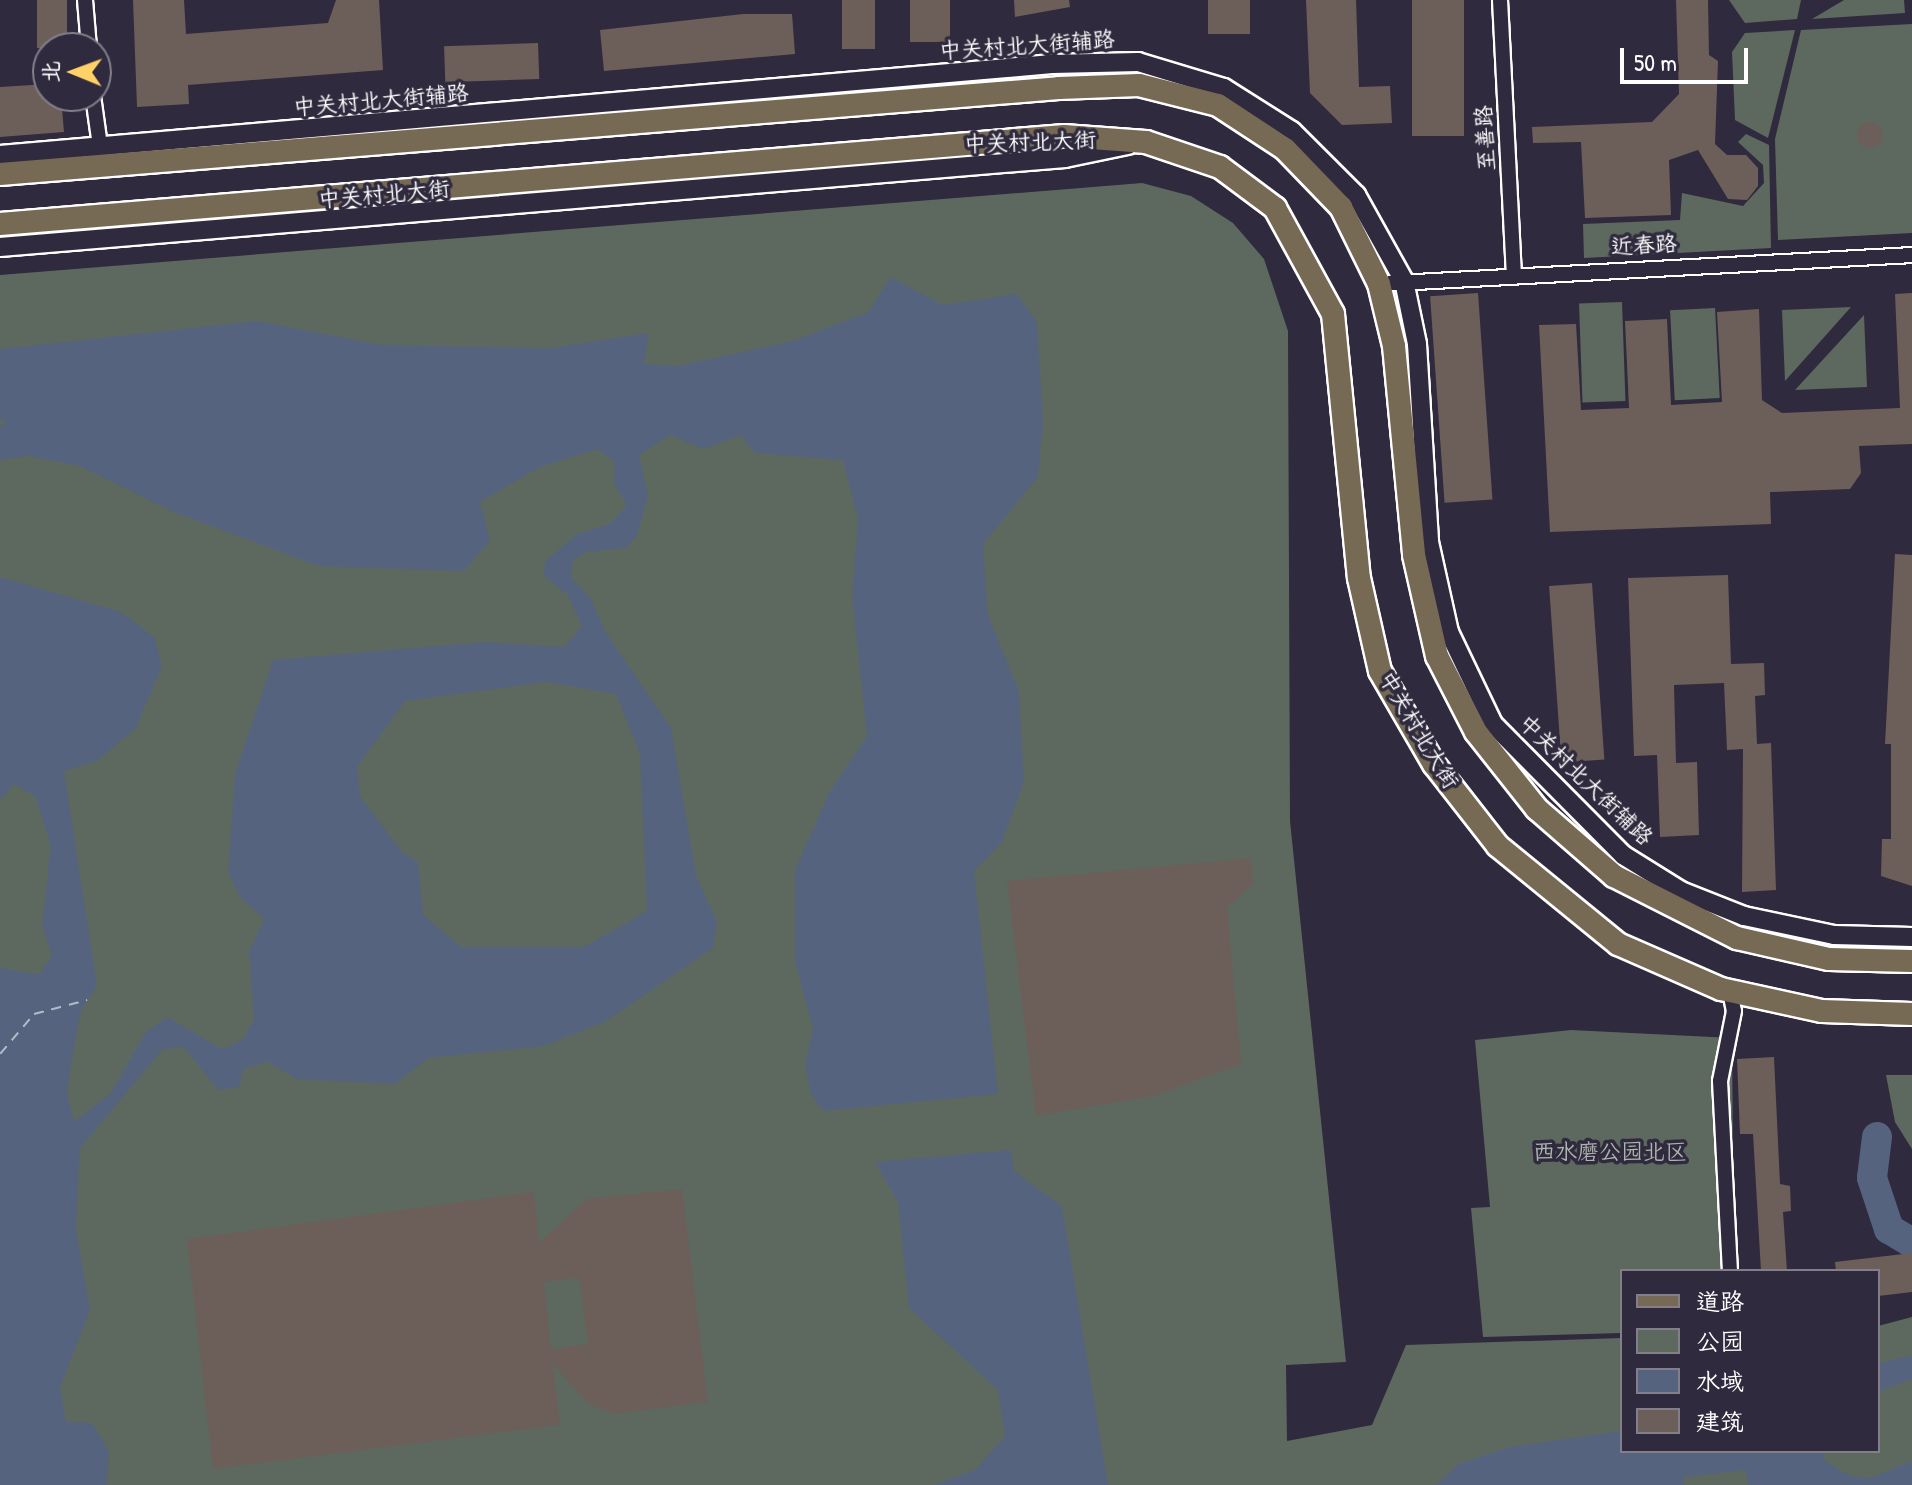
<!DOCTYPE html>
<html>
<head>
<meta charset="utf-8">
<style>
  body { margin:0 }
  #map { position:relative; width:1912px; height:1485px; overflow:hidden; background:#2f2a3d; font-family:"Patrick Hand","LXGW WenKai TC",sans-serif }
  div>[style] { position:absolute }
  [style*='--x'] { left:calc(var(--x)*1px); top:calc(var(--y)*1px); width:calc(var(--w)*1px); rotate:calc(var(--a)*1deg) }
  .green>* { inset:0; background:#5d695e; transform-origin:0 0 }
  .water>* { inset:0; background:#56637f }
  .river>* { height:30px; margin:-15px; padding:0 15px; transform-origin:15px; border-radius:15px; background:#56637f }
  .ferry>* { height:2px; margin-top:-1px; transform-origin:0; background:repeating-linear-gradient(90deg,#b3b9c5 0 10px,transparent 0 18px) }
  .building>* { inset:0; background:#6c5f5a; transform-origin:0 0 }
  .round { border-radius:50% }
  .roads { filter:drop-shadow(2px 0 #fff) drop-shadow(-2px 0 #fff) drop-shadow(0 2px #fff) drop-shadow(0 -2px #fff) }
  .minor>* { height:14px; margin:-7px; padding:0 7px; transform-origin:7px; border-radius:7px; background:#2f2a3d }
  .tertiary>* { height:18px; margin:-9px; padding:0 9px; transform-origin:9px; border-radius:9px; background:#2f2a3d }
  .primary>* { height:22px; margin:-11px; padding:0 11px; transform-origin:11px; border-radius:11px; background:#766a54 }
  span { translate:-50% -50%; white-space:nowrap; text-align:center; line-height:1.15; -webkit-text-stroke:7px #2f2a3d; paint-order:stroke }
  .street-label { font-size:22px; color:#fff }
  .park-label { font-size:22px; color:#aeb4ae }
  .legend { position:absolute; left:1620px; top:1269px; width:260px; height:184px; box-sizing:border-box; background:#2f2a3d; border:2px solid #827f8b; margin:0; padding:10px 14px; list-style:none; font-size:24px; color:#fff }
  .legend li { display:flex; align-items:center; gap:16px; height:40px }
  .legend b { width:40px; border:2px solid #827f8b }
  .north { position:absolute; left:32px; top:32px; width:80px; height:80px; box-sizing:border-box; background:#2f2a3d; border:2px solid #827f8b; border-radius:50%; rotate:271deg; font-size:22px; font-weight:700; line-height:32px; text-align:center; color:#fff }
  .north::after { content:''; display:block; margin:auto; width:28px; height:36px; background:#ffd166; clip-path:polygon(50% 0,100% 100%,50% 72%,0 100%) }
  .scale { position:absolute; left:1620px; top:48px; width:128px; height:36px; box-sizing:border-box; border:4px solid #fff; border-top:0; padding-left:10px; font-size:24px; line-height:28px; white-space:nowrap; color:#fff; -webkit-text-stroke:6px #2f2a3d; paint-order:stroke }
</style>
</head>
<body>
<div id="map">
  <div class="green">
    <i style="clip-path:polygon(1729px 0,1801px 0,1797px 19px,1745px 23px)"></i>
    <i style="clip-path:polygon(1844px 0,1904px 0,1905px 13px,1812px 19px)"></i>
    <i style="clip-path:polygon(1912px 24px,1912px 233px,1778px 240px,1775px 139px,1801px 30px)"></i>
    <i style="clip-path:polygon(1795px 30px,1768px 138px,1735px 120px,1732px 52px,1745px 33px)"></i>
    <i style="clip-path:polygon(1746px 134px,1769px 145px,1771px 248px,1584px 258px,1583px 224px,1680px 220px,1682px 193px,1743px 206px,1764px 183px,1763px 165px,1738px 142px)"></i>
    <i style="clip-path:polygon(1142px 183px,1191px 196px,1233px 223px,1264px 259px,1288px 331px,1290px 821px,1346px 1362px,1286px 1365px,1287px 1441px,1372px 1425px,1406px 1345px,1622px 1338px,1622px 1451px,1878px 1451px,1878px 1326px,1912px 1317px,1912px 1485px,0 1485px,0 275px)"></i>
    <i style="left:1622px;top:302px;width:99px;height:43px;rotate:88deg"></i>
    <i style="clip-path:polygon(1851px 307px,1785px 381px,1782px 310px)"></i>
    <i style="left:1715px;top:308px;width:90px;height:45px;rotate:87deg"></i>
    <i style="clip-path:polygon(1864px 315px,1867px 387px,1795px 390px)"></i>
    <i style="clip-path:polygon(1571px 1030px,1732px 1038px,1734px 1271px,1622px 1271px,1622px 1333px,1483px 1337px,1471px 1208px,1490px 1207px,1475px 1040px)"></i>
    <i style="clip-path:polygon(1886px 1075px,1912px 1075px,1912px 1149px,1895px 1122px)"></i>
  </div>
  <div class="water">
    <i style="clip-path:polygon(evenodd,890px 277px,943px 305px,1017px 294px,1037px 322px,1043px 421px,1038px 477px,983px 544px,988px 615px,1019px 691px,1024px 782px,1002px 842px,974px 871px,998px 1094px,823px 1111px,811px 1094px,805px 1065px,813px 1029px,795px 961px,795px 870px,829px 793px,867px 736px,852px 596px,858px 519px,843px 460px,755px 453px,741px 435px,703px 449px,670px 435px,639px 455px,648px 495px,637px 536px,626px 548px,586px 552px,573px 560px,571px 578px,590px 597px,606px 633px,671px 728px,696px 875px,717px 922px,713px 948px,606px 1021px,544px 1046px,428px 1058px,395px 1084px,297px 1079px,267px 1061px,243px 1070px,239px 1087px,218px 1090px,184px 1047px,163px 1049px,80px 1148px,76px 1229px,90px 1310px,60px 1387px,66px 1422px,92px 1423px,109px 1452px,107px 1485px,0 1485px,0 968px,39px 974px,52px 956px,42px 925px,51px 846px,35px 796px,14px 784px,0 800px,0 577px,121px 612px,155px 638px,162px 667px,135px 729px,97px 761px,64px 771px,97px 986px,81px 1010px,71px 1064px,67px 1094px,74px 1122px,111px 1093px,145px 1033px,167px 1017px,222px 1049px,243px 1040px,254px 1019px,249px 952px,264px 919px,240px 897px,228px 872px,235px 774px,273px 660px,485px 642px,564px 647px,582px 626px,568px 595px,543px 575px,546px 561px,577px 534px,610px 524px,627px 505px,615px 485px,614px 461px,597px 449px,540px 467px,480px 502px,490px 540px,464px 571px,319px 566px,174px 512px,80px 466px,28px 456px,0 460px,0 426px,6px 424px,0 418px,0 349px,257px 321px,382px 345px,550px 348px,649px 333px,644px 364px,678px 366px,793px 341px,869px 312px,890px 277px,547px 682px,616px 694px,640px 754px,647px 911px,584px 947px,461px 947px,423px 915px,418px 862px,402px 852px,360px 796px,357px 767px,405px 701px,547px 682px)"></i>
    <i style="clip-path:polygon(1011px 1150px,1014px 1171px,1062px 1206px,1108px 1485px,934px 1485px,975px 1470px,1005px 1436px,998px 1390px,909px 1308px,898px 1202px,875px 1162px)"></i>
    <i style="clip-path:polygon(1912px 1355px,1912px 1379px,1878px 1392px,1878px 1364px)"></i>
    <i style="clip-path:polygon(1622px 1431px,1622px 1451px,1825px 1451px,1823px 1460px,1850px 1476px,1871px 1478px,1912px 1461px,1912px 1485px,1748px 1485px,1746px 1470px,1684px 1477px,1684px 1485px,1436px 1485px,1459px 1464px,1509px 1447px)"></i>
  </div>
  <div class="river">
    <i style="--x:1877;--y:1137;--w:41;--a:97"></i>
    <i style="--x:1872;--y:1178;--w:54;--a:71.6"></i>
    <i style="--x:1889;--y:1229;--w:27;--a:31"></i>
  </div>
  <div class="ferry">
    <i style="--x:0;--y:1054;--w:52;--a:-49.6"></i>
    <i style="--x:34;--y:1014;--w:55;--a:-14.8"></i>
  </div>
  <div class="building">
    <i style="left:37px;top:0;width:30px;height:48px"></i>
    <i style="clip-path:polygon(133px 0,184px 0,186px 34px,328px 23px,336px 0,379px 0,383px 70px,188px 85px,189px 104px,137px 107px)"></i>
    <i style="left:842px;top:0;width:33px;height:49px"></i>
    <i style="left:910px;top:0;width:40px;height:42px"></i>
    <i style="clip-path:polygon(1014px 0,1069px 0,1070px 7px,1015px 17px)"></i>
    <i style="left:1208px;top:0;width:42px;height:34px"></i>
    <i style="clip-path:polygon(1306px 0,1356px 0,1359px 87px,1390px 86px,1392px 123px,1342px 125px,1310px 93px)"></i>
    <i style="left:1412px;top:0;width:52px;height:136px"></i>
    <i style="clip-path:polygon(1676px 0,1708px 0,1709px 55px,1718px 61px,1715px 144px,1727px 155px,1746px 155px,1758px 168px,1758px 186px,1747px 200px,1728px 199px,1698px 150px,1669px 160px,1671px 215px,1585px 218px,1581px 142px,1533px 143px,1532px 127px,1652px 122px,1679px 94px)"></i>
    <i style="clip-path:polygon(743px 14px,792px 14px,795px 54px,604px 71px,600px 30px)"></i>
    <i style="left:538px;top:43px;width:36px;height:94px;rotate:88deg"></i>
    <i style="clip-path:polygon(48px 84px,48px 96px,61px 96px,64px 132px,0 137px,0 87px)"></i>
    <i class="round" style="left:1857px;top:122px;width:26px;height:26px"></i>
    <i style="left:1478px;top:293px;width:207px;height:48px;rotate:86deg"></i>
    <i style="clip-path:polygon(1912px 293px,1912px 444px,1859px 446px,1861px 473px,1850px 489px,1770px 492px,1771px 524px,1550px 532px,1539px 325px,1576px 324px,1581px 410px,1629px 408px,1625px 321px,1667px 319px,1671px 405px,1722px 402px,1717px 312px,1759px 309px,1762px 400px,1782px 413px,1900px 408px,1895px 294px)"></i>
    <i style="clip-path:polygon(1895px 554px,1912px 555px,1912px 886px,1881px 876px,1882px 839px,1891px 839px,1891px 744px,1885px 744px)"></i>
    <i style="clip-path:polygon(1728px 575px,1731px 664px,1764px 663px,1765px 695px,1755px 696px,1757px 744px,1771px 743px,1776px 890px,1742px 892px,1743px 749px,1727px 750px,1724px 683px,1674px 685px,1676px 763px,1697px 762px,1699px 835px,1660px 837px,1657px 755px,1634px 756px,1628px 578px)"></i>
    <i style="left:1592px;top:583px;width:177px;height:43px;rotate:86deg"></i>
    <i style="clip-path:polygon(1251px 858px,1253px 883px,1227px 908px,1241px 1064px,1154px 1096px,1036px 1116px,1007px 881px)"></i>
    <i style="clip-path:polygon(1774px 1057px,1780px 1184px,1790px 1186px,1791px 1211px,1783px 1212px,1787px 1271px,1761px 1271px,1753px 1134px,1740px 1134px,1737px 1059px)"></i>
    <i style="clip-path:polygon(evenodd,682px 1189px,708px 1402px,613px 1414px,588px 1404px,553px 1364px,560px 1425px,213px 1469px,187px 1239px,534px 1192px,539px 1243px,587px 1199px,682px 1189px,579px 1278px,588px 1344px,551px 1349px,544px 1282px,579px 1278px)"></i>
    <i style="clip-path:polygon(1912px 1253px,1912px 1292px,1878px 1296px,1878px 1271px,1836px 1271px,1835px 1262px)"></i>
  </div>
  <div class="roads">
    <div class="minor">
      <i style="--x:85;--y:0;--w:48;--a:85.2"></i>
      <i style="--x:1500;--y:0;--w:274;--a:87.1"></i>
      <i style="--x:93;--y:96;--w:58;--a:82"></i>
      <i style="--x:1379;--y:284;--w:534;--a:-3.11"></i>
      <i style="--x:1730;--y:991;--w:20;--a:79"></i>
      <i style="--x:1734;--y:1011;--w:71;--a:101.3"></i>
      <i style="--x:1720;--y:1081;--w:190;--a:87"></i>
    </div>
    <div class="tertiary">
      <i style="--x:0;--y:155;--w:1056;--a:-4.94"></i>
      <i style="--x:1052;--y:64;--w:86;--a:-1.3"></i>
      <i style="--x:1138;--y:62;--w:90;--a:16.8"></i>
      <i style="--x:1224;--y:88;--w:80;--a:32.3"></i>
      <i style="--x:1292;--y:131;--w:91;--a:45"></i>
      <i style="--x:1356;--y:195;--w:98;--a:60.8"></i>
      <i style="--x:1404;--y:281;--w:64;--a:78.3"></i>
      <i style="--x:1417;--y:344;--w:198;--a:86.5"></i>
      <i style="--x:1429;--y:542;--w:92;--a:77.5"></i>
      <i style="--x:1449;--y:632;--w:102;--a:64.4"></i>
      <i style="--x:1493;--y:724;--w:185;--a:45.2"></i>
      <i style="--x:1623;--y:855;--w:68;--a:31.8"></i>
      <i style="--x:1681;--y:891;--w:68;--a:21.6"></i>
      <i style="--x:1744;--y:916;--w:92;--a:11.9"></i>
      <i style="--x:1834;--y:935;--w:78;--a:1.5"></i>
      <i style="--x:0;--y:247;--w:1069;--a:-4.78"></i>
      <i style="--x:1065;--y:158;--w:64;--a:-11.7"></i>
    </div>
    <div class="primary">
      <i style="--x:0;--y:174;--w:1062;--a:-4.64"></i>
      <i style="--x:1059;--y:88;--w:80;--a:-2.1"></i>
      <i style="--x:1139;--y:85;--w:81;--a:14.2"></i>
      <i style="--x:1218;--y:105;--w:80;--a:33.3"></i>
      <i style="--x:1285;--y:149;--w:81;--a:46"></i>
      <i style="--x:1341;--y:207;--w:86;--a:63.7"></i>
      <i style="--x:1379;--y:284;--w:64;--a:76.4"></i>
      <i style="--x:1394;--y:346;--w:210;--a:84.5"></i>
      <i style="--x:1414;--y:555;--w:104;--a:77.2"></i>
      <i style="--x:1437;--y:656;--w:85;--a:62.8"></i>
      <i style="--x:1476;--y:732;--w:98;--a:51.6"></i>
      <i style="--x:1537;--y:809;--w:102;--a:41"></i>
      <i style="--x:1614;--y:876;--w:138;--a:26.8"></i>
      <i style="--x:1737;--y:938;--w:94;--a:12.9"></i>
      <i style="--x:1829;--y:959;--w:83;--a:1.4"></i>
      <i style="--x:0;--y:224;--w:1068;--a:-4.73"></i>
      <i style="--x:1064;--y:136;--w:82;--a:4.2"></i>
      <i style="--x:1146;--y:142;--w:78;--a:18.7"></i>
      <i style="--x:1220;--y:167;--w:69;--a:36.7"></i>
      <i style="--x:1275;--y:208;--w:121;--a:61.3"></i>
      <i style="--x:1333;--y:314;--w:265;--a:84.4"></i>
      <i style="--x:1359;--y:578;--w:95;--a:77.3"></i>
      <i style="--x:1380;--y:671;--w:108;--a:59.9"></i>
      <i style="--x:1434;--y:764;--w:104;--a:52"></i>
      <i style="--x:1498;--y:846;--w:155;--a:39.2"></i>
      <i style="--x:1618;--y:944;--w:112;--a:23.6"></i>
      <i style="--x:1721;--y:989;--w:103;--a:12.3"></i>
      <i style="--x:1822;--y:1011;--w:90;--a:1.9"></i>
    </div>
  </div>
  <div class="street-label">
    <span style="left:1027px;top:45px;rotate:-4deg">中关村北大街辅路</span>
    <span style="left:381px;top:100px;rotate:-5deg">中关村北大街辅路</span>
    <span style="left:1485px;top:138px;rotate:-93deg">至善路</span>
    <span style="left:1030px;top:142px;rotate:-2deg">中关村北大街</span>
    <span style="left:384px;top:194px;rotate:-5deg">中关村北大街</span>
    <span style="left:1644px;top:245px;rotate:-3deg">近春路</span>
    <span style="left:1419px;top:730px;rotate:59deg">中关村北大街</span>
    <span style="left:1586px;top:780px;rotate:44deg">中关村北大街辅路</span>
  </div>
  <div class="park-label">
    <span style="left:1610px;top:1152px">西水磨公园北区</span>
  </div>
  <ul class="legend">
  <li><b style="height:10px;background:#766a54"></b>道路</li>
  <li><b style="height:22px;background:#5d695e"></b>公园</li>
  <li><b style="height:22px;background:#56637f"></b>水域</li>
  <li><b style="height:22px;background:#6c5f5a"></b>建筑</li>
  </ul>
  <div class="north">北</div>
  <div class="scale">50 m</div>
</div>
</body>
</html>
